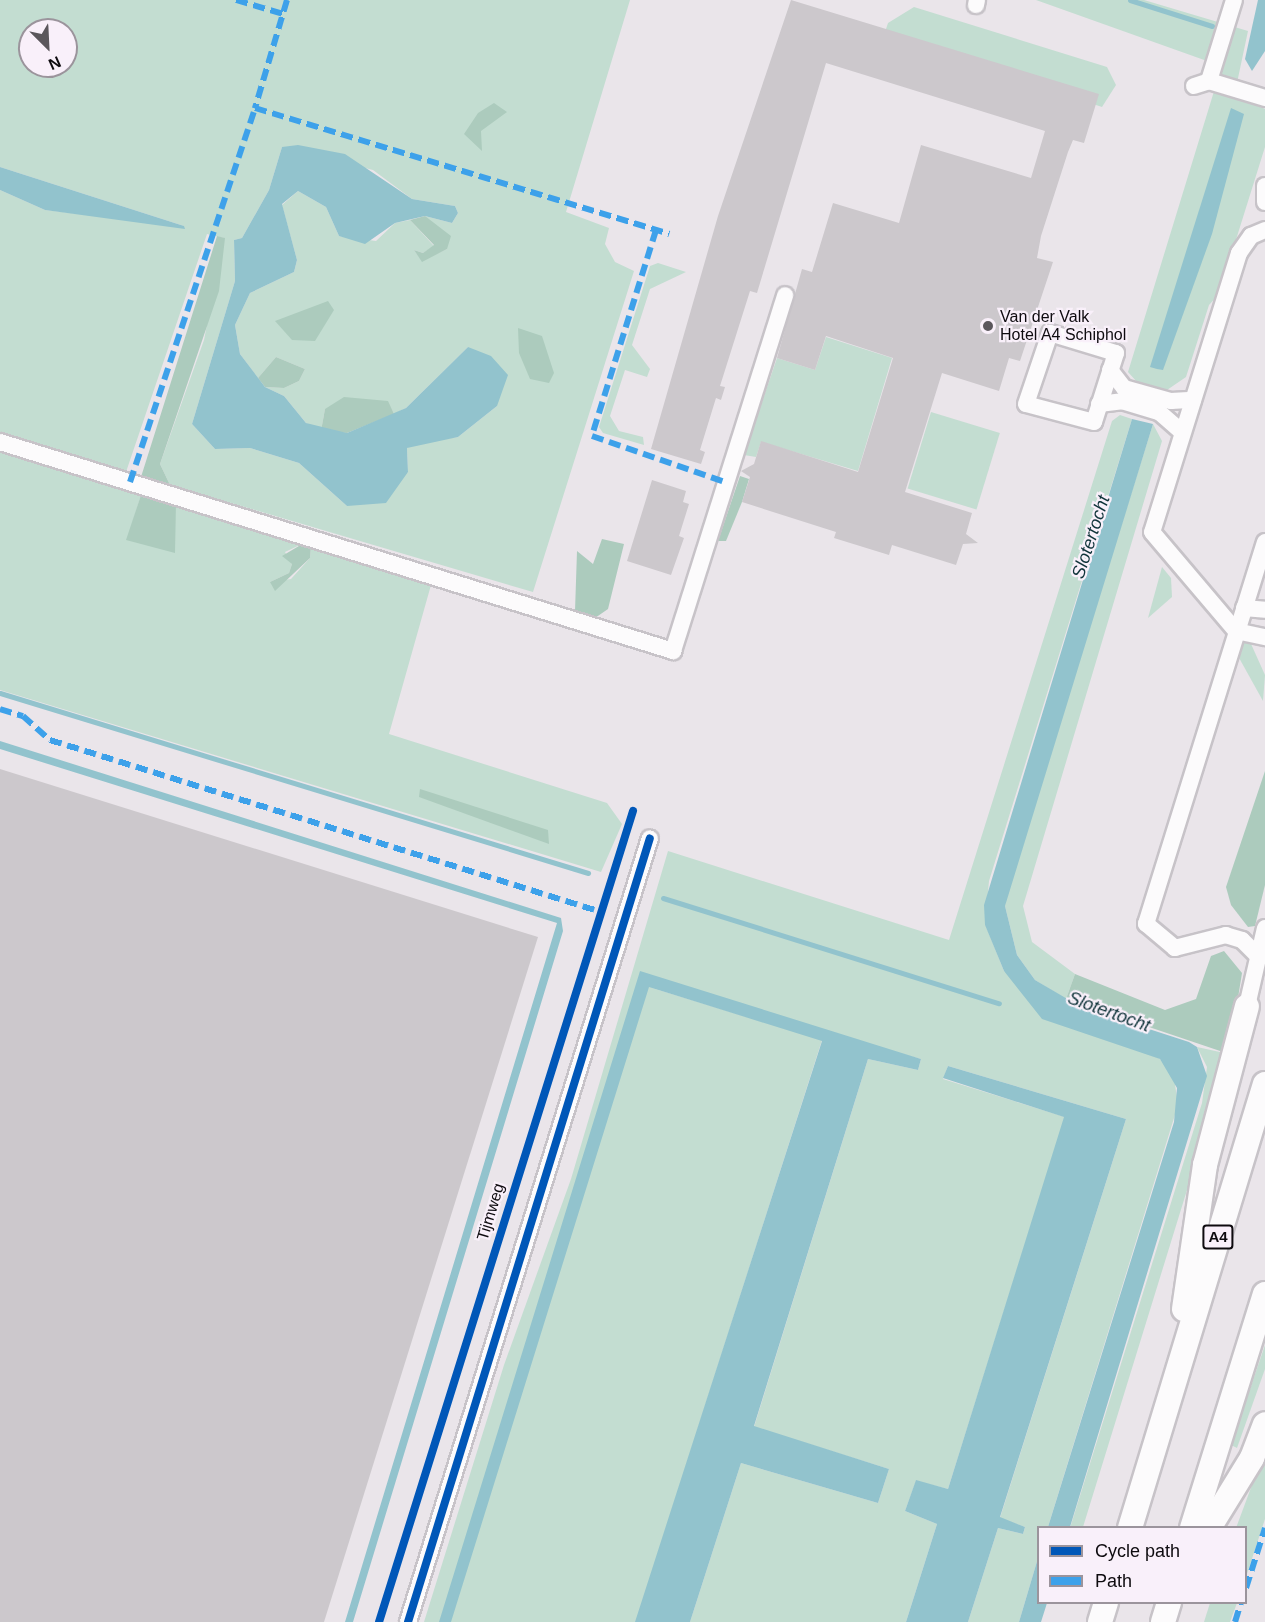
<!DOCTYPE html>
<html>
<head>
<meta charset="utf-8">
<style>
  body { margin:0 }
  #map { position:relative; width:1265px; height:1622px; overflow:hidden; background:#eae5ea; font-family:Helvetica,sans-serif }
  div>[style] { position:absolute }
  [style*='--x'] { left:calc(var(--x)*1px); top:calc(var(--y)*1px); width:calc(var(--w)*1px); rotate:calc(var(--a)*1deg) }
  .green>* { inset:0; background:#c3ddd1; transform-origin:0 0 }
  .forest>* { inset:0; background:#accbbd }
  .water>* { inset:0; background:#92c3cd }
  .stream>* { height:5px; margin:-2.5px; padding:0 2.5px; transform-origin:2.5px; border-radius:2.5px; background:#92c3cd }
  .building>* { inset:0; background:#ccc8cc }
  .roads { filter:drop-shadow(2px 0 #c7c3c8) drop-shadow(-2px 0 #c7c3c8) drop-shadow(0 2px #c7c3c8) drop-shadow(0 -2px #c7c3c8) }
  .minor>* { height:16px; margin:-8px; padding:0 8px; transform-origin:8px; border-radius:8px; background:#fcfbfc }
  .highway>* { height:24px; margin:-12px; padding:0 12px; transform-origin:12px; border-radius:12px; background:#fcfbfc }
  .quiet>* { height:6px; margin-top:-3px; transform-origin:0; background:repeating-linear-gradient(90deg,#3da1ea 0 12px,transparent 0 18px) }
  .cycleway>* { height:8px; margin:-4px; padding:0 4px; transform-origin:4px; border-radius:4px; background:#0057b8 }
  .dots>* { width:16px; height:16px; translate:-50% -50%; box-sizing:border-box; border:3px solid #f9f0fa; border-radius:50% }
  span { translate:-50% -50%; white-space:nowrap; text-align:center; line-height:1.15; -webkit-text-stroke:4.5px #f9f0fa; paint-order:stroke }
  .shield-label span { padding:2px 4px; background:#f9f0fa; border:2px solid; border-radius:4px; -webkit-text-stroke-width:0 }
  .shield-label { font-size:15px; color:#0e0b0f; font-weight:700 }
  .poi-label { font-size:16px; color:#0e0b0f }
  .left { translate:0 -50%; text-align:left }
  .street-label { font-size:16px; color:#0e0b0f }
  .water-label { font-size:18px; color:#10343a; font-style:italic }
  .legend { position:absolute; left:1037px; top:1526px; width:210px; height:78px; box-sizing:border-box; background:#f9f0fa; border:2px solid #9b949c; margin:0; padding:8px 10px; list-style:none; font-size:18px; color:#0e0b0f }
  .legend li { display:flex; align-items:center; gap:12px; height:30px }
  .legend b { width:30px; border:2px solid #9b949c }
  .north { position:absolute; left:18px; top:18px; width:60px; height:60px; box-sizing:border-box; background:#f9f0fa; border:2px solid #9b949c; border-radius:50%; rotate:156deg; font-size:16px; font-weight:700; line-height:24px; text-align:center; color:#0e0b0f }
  .north::after { content:''; display:block; margin:auto; width:21px; height:27px; background:#5b575c; clip-path:polygon(50% 0,100% 100%,50% 72%,0 100%) }
</style>
</head>
<body>
<div id="map">
  <div class="green">
    <i style="clip-path:polygon(evenodd,0 0,630px 0,566px 212px,609px 228px,605px 244px,615px 262px,634px 271px,533px 592px,170px 485px,160px 464px,204px 340px,224px 238px,207px 234px,126px 472px,0 433px,0 190px,45px 210px,184px 226px,0 167px,0 0,30px 30px,66px 30px,66px 66px,30px 66px,30px 30px,0 0,282px 147px,373px 170px,412px 199px,455px 206px,458px 213px,452px 223px,425px 216px,447px 249px,422px 261px,414px 250px,423px 253px,434px 246px,410px 220px,395px 223px,376px 241px,339px 236px,326px 207px,298px 191px,282px 205px,297px 260px,294px 272px,250px 293px,235px 325px,240px 354px,258px 378px,276px 357px,305px 369px,299px 381px,284px 388px,265px 387px,284px 396px,306px 423px,321px 431px,325px 409px,387px 401px,394px 414px,406px 408px,468px 347px,497px 406px,458px 437px,414px 443px,407px 448px,408px 472px,347px 506px,299px 463px,250px 448px,215px 449px,192px 424px,235px 281px,234px 240px,242px 238px,269px 190px,282px 147px)"></i>
    <i style="clip-path:polygon(1036px 0,1144px 0,1248px 31px,1234px 97px,1265px 109px,1265px 147px,1219px 294px,1209px 305px,1186px 377px,1167px 390px,1137px 382px,1128px 372px,1215px 88px,1207px 61px)"></i>
    <i style="clip-path:polygon(914px 7px,1107px 67px,1116px 85px,1102px 107px,884px 35px,888px 23px)"></i>
    <i style="clip-path:polygon(658px 263px,686px 272px,650px 289px,632px 345px,650px 369px,647px 377px,625px 370px,610px 416px,619px 431px,643px 437px,644px 445px,603px 433px,599px 427px,650px 266px)"></i>
    <i style="clip-path:polygon(826px 337px,892px 358px,858px 471px,761px 442px,756px 457px,744px 455px,777px 358px,815px 370px)"></i>
    <i style="left:931px;top:412px;width:72px;height:80px;rotate:17deg"></i>
    <i style="clip-path:polygon(1120px 415px,1132px 419px,989px 881px,985px 924px,1004px 971px,1160px 1059px,1174px 1077px,1178px 1105px,1048px 1527px,1038px 1528px,1038px 1558px,1019px 1622px,968px 1622px,998px 1528px,1023px 1534px,1025px 1527px,1000px 1518px,1126px 1119px,948px 1066px,943px 1079px,1065px 1117px,948px 1489px,916px 1481px,905px 1511px,937px 1524px,906px 1622px,690px 1622px,741px 1463px,878px 1503px,889px 1469px,754px 1427px,868px 1059px,918px 1070px,921px 1059px,649px 987px,822px 1040px,636px 1622px,424px 1622px,504px 1365px,571px 1179px,668px 851px,949px 940px,1112px 421px)"></i>
    <i style="clip-path:polygon(1153px 424px,1162px 441px,1023px 906px,1032px 942px,1075px 974px,1066px 999px,1035px 980px,1017px 955px,1005px 906px,1007px 890px)"></i>
    <i style="clip-path:polygon(0 444px,142px 492px,127px 540px,176px 503px,304px 543px,285px 552px,292px 564px,289px 573px,270px 582px,291px 579px,310px 558px,311px 546px,431px 585px,389px 734px,607px 803px,622px 824px,601px 872px,0 690px)"></i>
    <i style="clip-path:polygon(1162px 567px,1171px 578px,1172px 597px,1148px 618px)"></i>
    <i style="clip-path:polygon(1247px 635px,1265px 675px,1263px 701px,1238px 656px)"></i>
    <i style="clip-path:polygon(1197px 1047px,1229px 1054px,1083px 1527px,1070px 1528px,1202px 1103px,1207px 1067px)"></i>
    <i style="clip-path:polygon(1265px 1345px,1265px 1369px,1237px 1448px,1231px 1445px)"></i>
    <i style="clip-path:polygon(1265px 1450px,1265px 1519px,1246px 1577px,1246px 1528px,1236px 1528px)"></i>
    <i style="clip-path:polygon(1210px 1603px,1237px 1603px,1230px 1622px,1204px 1622px)"></i>
  </div>
  <div class="forest">
    <i style="clip-path:polygon(494px 103px,507px 112px,481px 131px,482px 151px,464px 134px,478px 113px)"></i>
    <i style="clip-path:polygon(425px 216px,451px 236px,447px 249px,422px 262px,414px 250px,423px 253px,434px 245px,410px 220px)"></i>
    <i style="clip-path:polygon(217px 236px,225px 238px,219px 291px,160px 464px,170px 485px,141px 477px)"></i>
    <i style="clip-path:polygon(328px 301px,334px 310px,315px 341px,292px 340px,275px 321px)"></i>
    <i style="clip-path:polygon(518px 328px,542px 336px,554px 373px,549px 383px,530px 379px,519px 353px)"></i>
    <i style="clip-path:polygon(276px 357px,305px 369px,299px 381px,284px 388px,265px 387px,258px 378px)"></i>
    <i style="clip-path:polygon(344px 397px,388px 401px,394px 414px,347px 433px,321px 431px,325px 409px)"></i>
    <i style="clip-path:polygon(740px 476px,749px 479px,742px 502px,726px 541px,718px 541px)"></i>
    <i style="clip-path:polygon(142px 492px,176px 503px,175px 553px,126px 540px)"></i>
    <i style="clip-path:polygon(602px 539px,624px 544px,608px 609px,595px 618px,575px 611px,577px 551px,593px 564px)"></i>
    <i style="clip-path:polygon(304px 543px,311px 546px,310px 558px,275px 591px,270px 582px,289px 573px,292px 564px,282px 556px)"></i>
    <i style="clip-path:polygon(1265px 771px,1265px 885px,1255px 926px,1248px 927px,1231px 905px,1226px 887px)"></i>
    <i style="clip-path:polygon(420px 789px,548px 830px,549px 844px,419px 797px)"></i>
    <i style="clip-path:polygon(1224px 951px,1242px 973px,1229px 1054px,1066px 999px,1075px 974px,1165px 1010px,1196px 999px,1211px 956px)"></i>
  </div>
  <div class="water">
    <i style="clip-path:polygon(1258px 0,1265px 0,1265px 51px,1252px 71px,1245px 59px)"></i>
    <i style="clip-path:polygon(1231px 108px,1244px 114px,1212px 234px,1163px 370px,1157px 369px,1150px 367px)"></i>
    <i style="clip-path:polygon(298px 145px,345px 154px,412px 199px,455px 206px,458px 213px,452px 223px,425px 216px,395px 223px,365px 244px,339px 236px,326px 207px,298px 191px,282px 204px,297px 260px,294px 272px,250px 293px,235px 325px,240px 354px,265px 387px,284px 396px,306px 423px,347px 433px,406px 408px,468px 347px,491px 356px,508px 375px,497px 406px,458px 437px,407px 448px,408px 472px,386px 503px,347px 506px,299px 463px,250px 448px,215px 449px,192px 424px,235px 281px,234px 240px,242px 238px,269px 190px,282px 147px)"></i>
    <i style="clip-path:polygon(0 167px,184px 226px,185px 229px,45px 210px,0 190px)"></i>
    <i style="clip-path:polygon(1132px 419px,1153px 424px,1005px 906px,1017px 955px,1035px 980px,1081px 1007px,1189px 1042px,1197px 1047px,1207px 1076px,1070px 1527px,1048px 1527px,1174px 1122px,1177px 1088px,1160px 1059px,1042px 1019px,1004px 971px,985px 925px,984px 905px)"></i>
    <i style="clip-path:polygon(0 741px,561px 918px,563px 931px,353px 1622px,345px 1622px,557px 923px,0 749px)"></i>
    <i style="clip-path:polygon(640px 971px,921px 1059px,918px 1070px,868px 1059px,754px 1426px,889px 1469px,878px 1503px,741px 1463px,690px 1622px,635px 1622px,822px 1041px,649px 987px,451px 1622px,439px 1622px)"></i>
    <i style="clip-path:polygon(948px 1066px,1126px 1119px,1000px 1517px,1025px 1527px,1023px 1534px,998px 1528px,968px 1622px,906px 1622px,937px 1524px,905px 1511px,916px 1480px,948px 1489px,1064px 1117px,943px 1078px)"></i>
    <i style="clip-path:polygon(1038px 1558px,1038px 1602px,1047px 1603px,1041px 1622px,1019px 1622px)"></i>
  </div>
  <div class="stream">
    <i style="--x:1130;--y:0;--w:86;--a:17.6"></i>
    <i style="--x:0;--y:693;--w:615;--a:17.02"></i>
    <i style="--x:663;--y:898;--w:352;--a:17.4"></i>
  </div>
  <div class="building">
    <i style="clip-path:polygon(791px 0,1099px 94px,1084px 143px,1073px 140px,1068px 152px,1041px 236px,1037px 258px,1053px 262px,1020px 361px,1009px 358px,999px 391px,942px 373px,905px 492px,972px 513px,966px 534px,978px 543px,963px 544px,956px 565px,892px 545px,889px 555px,834px 538px,836px 532px,742px 502px,750px 477px,741px 471px,754px 464px,761px 441px,858px 472px,893px 358px,826px 336px,815px 370px,777px 358px,802px 269px,812px 272px,833px 203px,899px 223px,921px 145px,1031px 178px,1045px 131px,826px 63px,757px 293px,750px 291px,720px 386px,725px 387px,721px 400px,716px 398px,700px 450px,705px 452px,701px 464px,651px 449px,718px 216px)"></i>
    <i style="clip-path:polygon(652px 480px,686px 491px,683px 502px,689px 504px,679px 536px,684px 538px,671px 575px,627px 561px)"></i>
    <i style="clip-path:polygon(0 769px,538px 937px,324px 1622px,0 1622px)"></i>
  </div>
  <div class="roads">
    <div class="minor">
      <i style="--x:1234;--y:0;--w:85;--a:107.2"></i>
      <i style="--x:1209;--y:81;--w:59;--a:16.9"></i>
      <i style="--x:976;--y:5;--w:5;--a:-79"></i>
      <i style="--x:1194;--y:86;--w:16;--a:-18"></i>
      <i style="--x:1265;--y:186;--w:16;--a:90"></i>
      <i style="--x:1265;--y:230;--w:15;--a:157"></i>
      <i style="--x:1251;--y:236;--w:21;--a:125"></i>
      <i style="--x:1239;--y:253;--w:292;--a:107.3"></i>
      <i style="--x:1152;--y:532;--w:130;--a:49.7"></i>
      <i style="--x:1236;--y:631;--w:30;--a:12"></i>
      <i style="--x:1050;--y:333;--w:69;--a:16.9"></i>
      <i style="--x:1116;--y:353;--w:72;--a:107.7"></i>
      <i style="--x:1094;--y:422;--w:70;--a:-165.2"></i>
      <i style="--x:1026;--y:404;--w:75;--a:-71.3"></i>
      <i style="--x:1110;--y:370;--w:23;--a:52"></i>
      <i style="--x:1124;--y:388;--w:49;--a:15.5"></i>
      <i style="--x:1171;--y:401;--w:22;--a:-3"></i>
      <i style="--x:1099;--y:404;--w:23;--a:-7"></i>
      <i style="--x:1122;--y:401;--w:39;--a:17"></i>
      <i style="--x:1159;--y:412;--w:30;--a:41"></i>
      <i style="--x:0;--y:442;--w:705;--a:17.25"></i>
      <i style="--x:673;--y:651;--w:373;--a:-72.5"></i>
      <i style="--x:1244;--y:608;--w:21;--a:5"></i>
      <i style="--x:1259;--y:957;--w:24;--a:-135"></i>
      <i style="--x:1242;--y:940;--w:17;--a:-163"></i>
      <i style="--x:1226;--y:935;--w:53;--a:165.7"></i>
      <i style="--x:1175;--y:948;--w:38;--a:-140"></i>
      <i style="--x:1146;--y:924;--w:400;--a:-72.7"></i>
      <i style="--x:1247;--y:1006;--w:80;--a:-77"></i>
      <i style="--x:408;--y:1622;--w:820;--a:-72.85"></i>
    </div>
    <div class="highway">
      <i style="--x:1184;--y:1309;--w:146;--a:-81.7"></i>
      <i style="--x:1205;--y:1165;--w:164;--a:-75.2"></i>
      <i style="--x:1130;--y:1528;--w:464;--a:-73.1"></i>
      <i style="--x:1192;--y:1528;--w:245;--a:-72.7"></i>
      <i style="--x:1209;--y:1528;--w:82;--a:-58.4"></i>
      <i style="--x:1252;--y:1458;--w:36;--a:-69"></i>
      <i style="--x:1100;--y:1622;--w:21;--a:-73"></i>
      <i style="--x:1163;--y:1622;--w:21;--a:-73"></i>
    </div>
  </div>
  <div class="quiet">
    <i style="--x:236;--y:0;--w:49;--a:16.6"></i>
    <i style="--x:287;--y:0;--w:113;--a:106.5"></i>
    <i style="--x:255;--y:108;--w:433;--a:16.9"></i>
    <i style="--x:656;--y:230;--w:216;--a:107.3"></i>
    <i style="--x:592;--y:436;--w:144;--a:19.1"></i>
    <i style="--x:130;--y:482;--w:394;--a:-71.5"></i>
    <i style="--x:0;--y:709;--w:24;--a:17"></i>
    <i style="--x:23;--y:716;--w:36;--a:42"></i>
    <i style="--x:50;--y:740;--w:574;--a:17.33"></i>
    <i style="--x:1246;--y:1588;--w:63;--a:-72.4"></i>
    <i style="--x:1235;--y:1622;--w:21;--a:-73"></i>
  </div>
  <div class="cycleway">
    <i style="--x:379;--y:1622;--w:850;--a:-72.61"></i>
    <i style="--x:408;--y:1622;--w:820;--a:-72.85"></i>
  </div>
  <div class="dots">
    <i style="left:988px;top:326px;background:#5b575c"></i>
  </div>
  <div class="shield-label">
    <span style="left:1218px;top:1237px">A4</span>
  </div>
  <div class="poi-label">
    <span class="left" style="left:1000px;top:326px">Van der Valk<br>Hotel A4 Schiphol</span>
  </div>
  <div class="street-label">
    <span style="left:491px;top:1212px;rotate:-73deg">Tijmweg</span>
  </div>
  <div class="water-label">
    <span style="left:1091px;top:537px;rotate:-72deg">Slotertocht</span>
    <span style="left:1109px;top:1012px;rotate:20deg">Slotertocht</span>
  </div>
  <ul class="legend">
  <li><b style="height:8px;background:#0057b8"></b>Cycle path</li>
  <li><b style="height:8px;background:#3da1ea"></b>Path</li>
  </ul>
  <div class="north">N</div>
</div>
</body>
</html>
